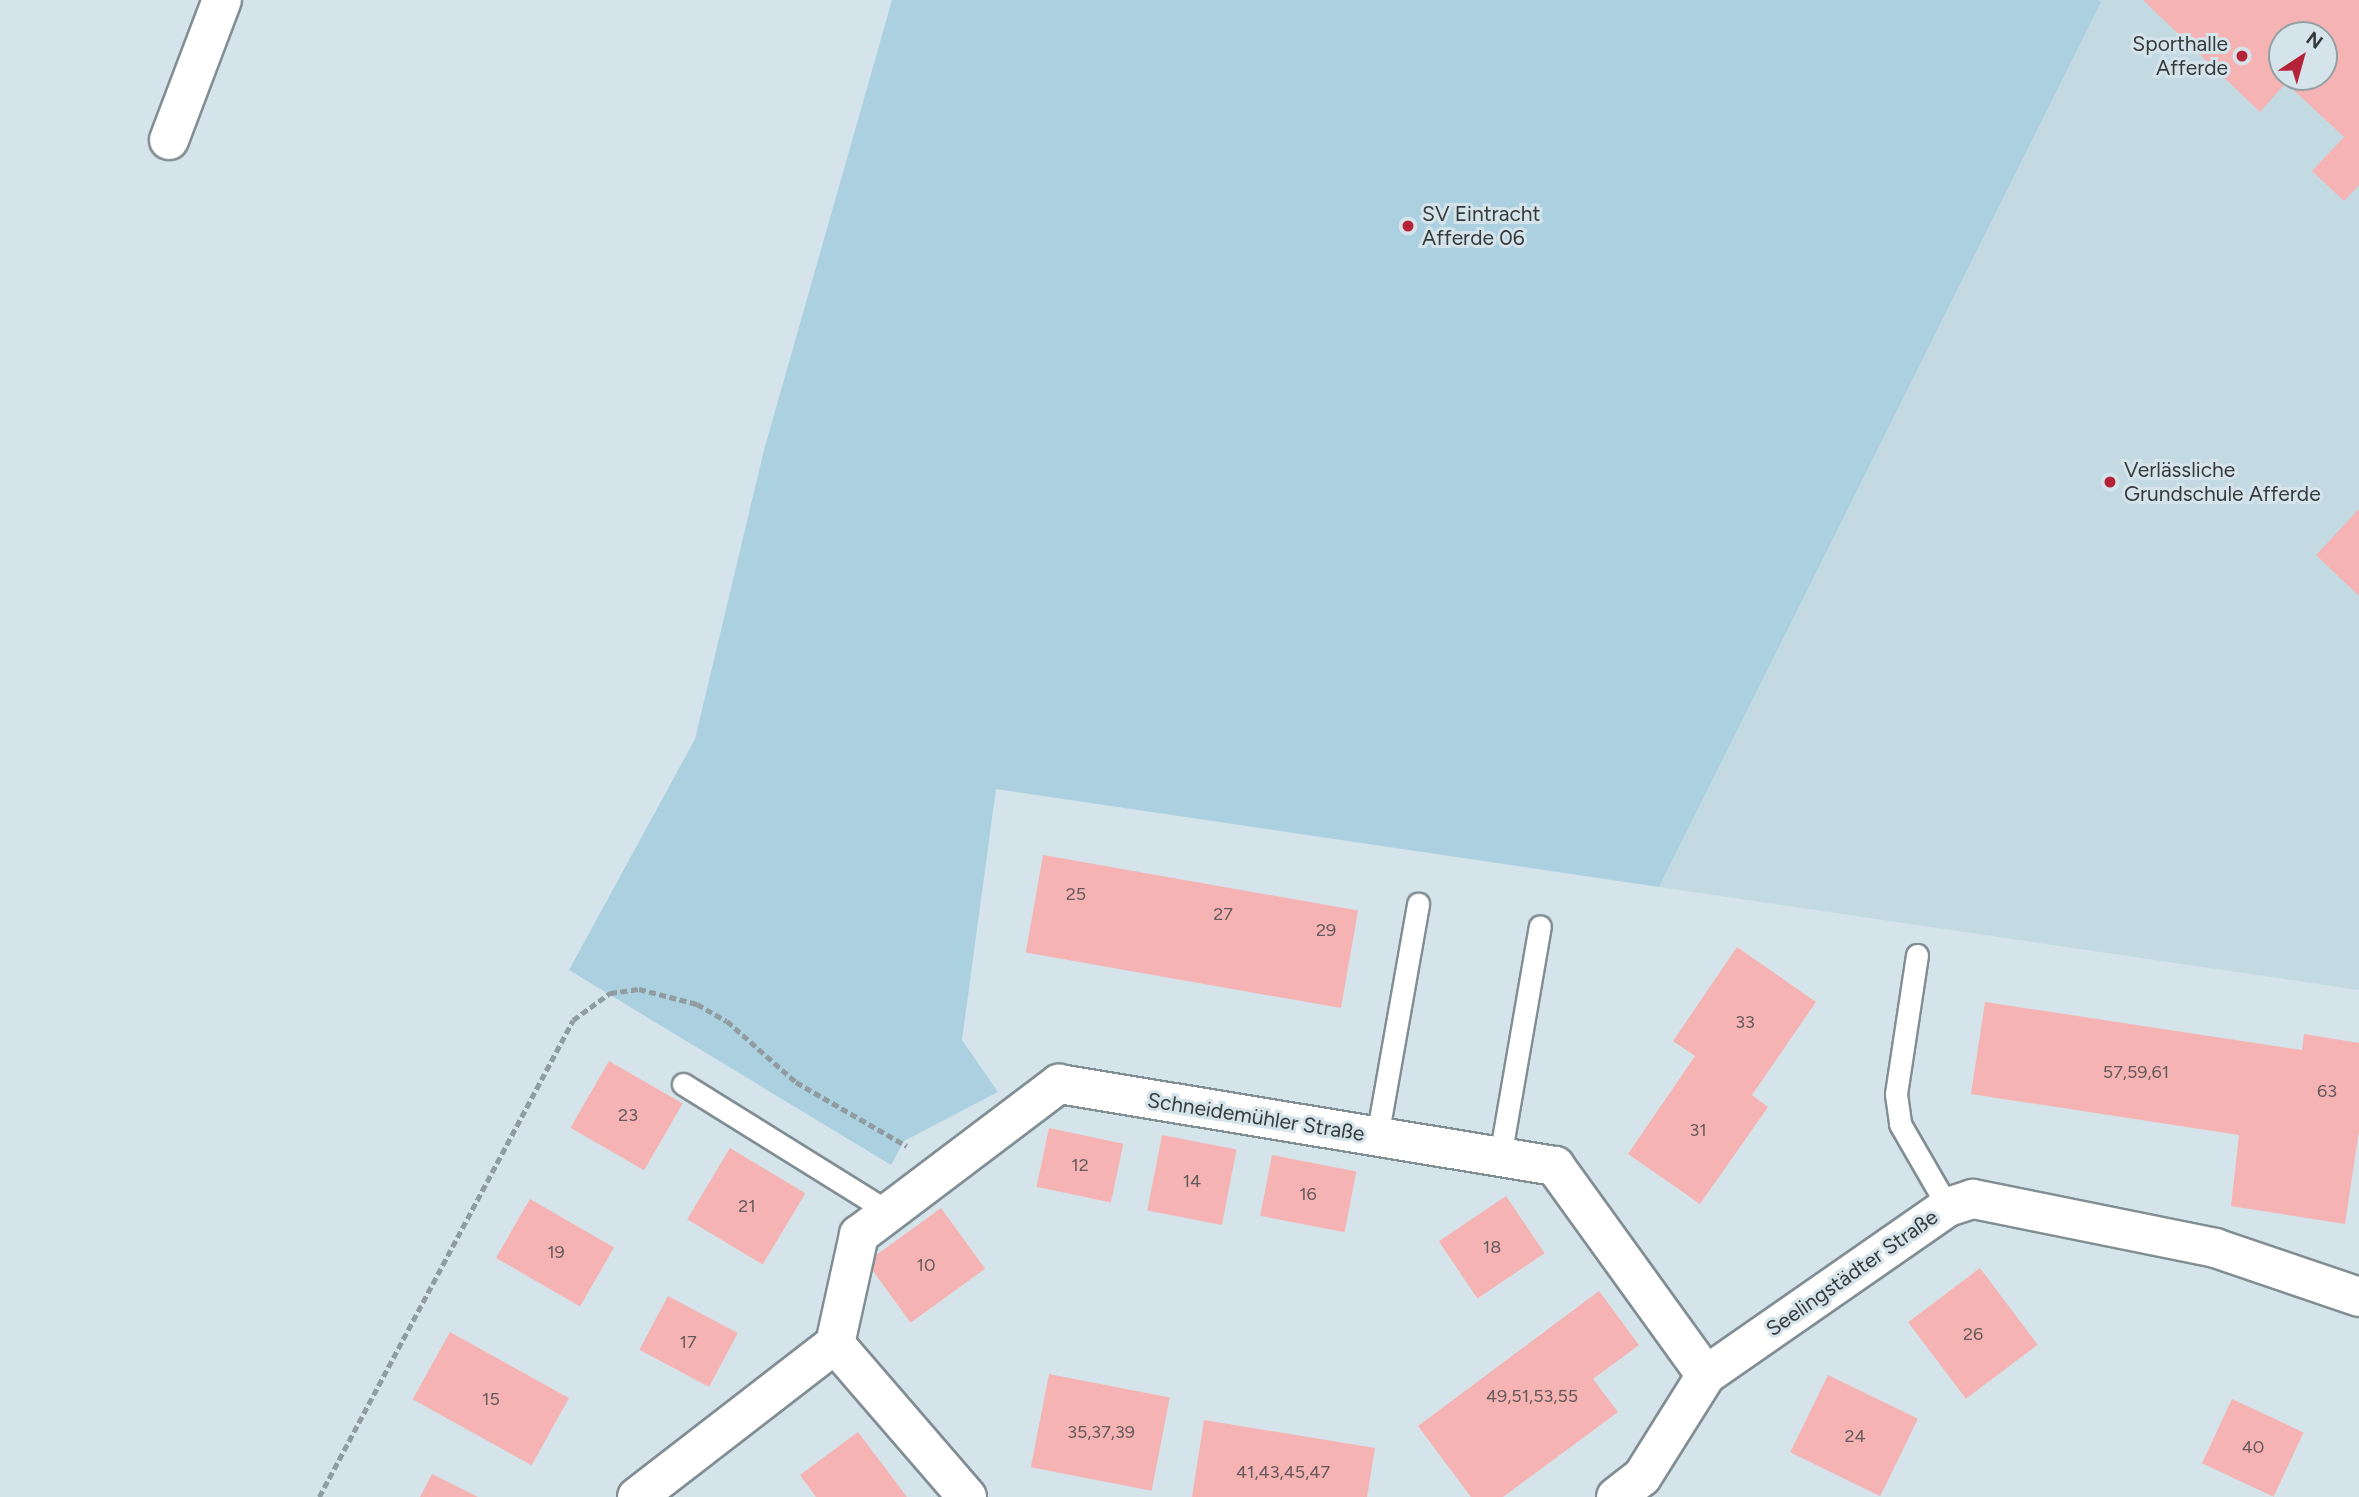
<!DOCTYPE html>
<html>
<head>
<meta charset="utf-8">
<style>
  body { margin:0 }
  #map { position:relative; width:2359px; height:1497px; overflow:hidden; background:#d5e4ea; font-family:Figtree,sans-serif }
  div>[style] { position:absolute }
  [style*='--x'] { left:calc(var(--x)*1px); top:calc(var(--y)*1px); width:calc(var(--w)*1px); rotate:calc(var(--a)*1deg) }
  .built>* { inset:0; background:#c3dae3 }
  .green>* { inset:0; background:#abd1e0 }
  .building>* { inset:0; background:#f5b4b3; transform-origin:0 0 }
  .path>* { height:4.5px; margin-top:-2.25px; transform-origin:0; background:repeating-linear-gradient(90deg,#919ca1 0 7px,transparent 0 10.5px) }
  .roads { filter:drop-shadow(2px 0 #818e94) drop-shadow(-2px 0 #818e94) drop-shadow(0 2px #818e94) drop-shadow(0 -2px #818e94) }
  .service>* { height:21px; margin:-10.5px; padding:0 10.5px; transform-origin:10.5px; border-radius:10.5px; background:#fff }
  .minor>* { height:38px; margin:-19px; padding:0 19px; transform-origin:19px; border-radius:19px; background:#fff }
  .dots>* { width:19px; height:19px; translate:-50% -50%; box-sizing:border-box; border:4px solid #d5e4ea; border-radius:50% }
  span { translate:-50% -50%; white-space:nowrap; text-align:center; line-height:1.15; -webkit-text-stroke:6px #d5e4ea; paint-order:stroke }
  .number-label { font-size:18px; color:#66595b }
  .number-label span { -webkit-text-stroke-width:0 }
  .poi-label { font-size:21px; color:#363b3e }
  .right { translate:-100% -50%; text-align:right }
  .left { translate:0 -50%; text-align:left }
  .street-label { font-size:21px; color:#363b3e }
  .north { position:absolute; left:2268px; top:21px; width:70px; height:70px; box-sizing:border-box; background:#d5e4ea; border:2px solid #95a0a5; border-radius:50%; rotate:36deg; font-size:19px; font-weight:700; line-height:28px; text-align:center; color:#363b3e }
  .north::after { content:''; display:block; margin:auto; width:24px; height:32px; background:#b52338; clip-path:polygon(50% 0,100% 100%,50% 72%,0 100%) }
</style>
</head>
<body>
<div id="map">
  <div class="built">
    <i style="clip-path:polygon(evenodd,2098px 0,2359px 0,2359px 990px,1659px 887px,2098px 0,2282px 35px,2324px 35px,2324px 77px,2282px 77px,2282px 35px)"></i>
  </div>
  <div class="green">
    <i style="clip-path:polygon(892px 0,2098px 0,2101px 2px,1659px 887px,996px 789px,962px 1040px,998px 1092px,904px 1141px,891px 1165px,569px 970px,695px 739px,764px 450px)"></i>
  </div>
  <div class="building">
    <i style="clip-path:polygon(evenodd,2143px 0,2359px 0,2359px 185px,2344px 201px,2312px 171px,2344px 137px,2286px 83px,2260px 112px,2143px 0,2282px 35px,2324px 35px,2324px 77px,2282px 77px,2282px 35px)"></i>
    <i style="clip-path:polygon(2359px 509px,2359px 596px,2316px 555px)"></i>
    <i style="left:1043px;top:855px;width:320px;height:99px;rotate:10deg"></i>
    <i style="clip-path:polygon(1737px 947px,1816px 1002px,1752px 1095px,1768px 1107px,1700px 1204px,1628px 1154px,1695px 1056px,1673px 1041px)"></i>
    <i style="clip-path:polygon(1985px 1002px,2302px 1050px,2304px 1034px,2359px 1043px,2359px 1131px,2345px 1224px,2231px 1206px,2239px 1135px,1971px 1094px)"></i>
    <i style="left:609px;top:1061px;width:85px;height:77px;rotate:30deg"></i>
    <i style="left:1049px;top:1128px;width:76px;height:60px;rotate:12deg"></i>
    <i style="left:1162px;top:1135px;width:76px;height:77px;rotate:11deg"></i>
    <i style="left:730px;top:1148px;width:88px;height:83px;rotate:31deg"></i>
    <i style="left:1272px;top:1155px;width:86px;height:62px;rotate:11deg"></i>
    <i style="left:1506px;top:1196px;width:69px;height:81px;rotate:56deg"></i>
    <i style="left:530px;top:1199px;width:97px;height:68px;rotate:30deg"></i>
    <i style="left:941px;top:1208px;width:75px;height:92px;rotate:54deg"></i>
    <i style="left:1980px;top:1268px;width:96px;height:90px;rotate:53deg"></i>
    <i style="clip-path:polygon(1599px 1291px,1639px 1345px,1593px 1379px,1618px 1412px,1503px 1497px,1471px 1497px,1418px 1426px)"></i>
    <i style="left:668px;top:1296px;width:79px;height:61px;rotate:28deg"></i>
    <i style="left:450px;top:1332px;width:136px;height:77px;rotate:29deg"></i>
    <i style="left:1049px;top:1374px;width:123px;height:95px;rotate:11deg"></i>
    <i style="left:1828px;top:1375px;width:100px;height:86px;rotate:26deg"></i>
    <i style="left:2232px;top:1399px;width:79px;height:71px;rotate:25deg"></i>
    <i style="clip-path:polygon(1204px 1420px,1375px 1448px,1367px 1497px,1192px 1497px)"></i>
    <i style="clip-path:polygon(858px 1432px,907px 1497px,816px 1497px,800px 1475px)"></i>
    <i style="clip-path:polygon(432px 1474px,478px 1497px,420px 1497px)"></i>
  </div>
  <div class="path">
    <i style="--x:319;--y:1497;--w:540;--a:-61.96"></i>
    <i style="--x:573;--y:1020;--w:46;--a:-36.1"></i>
    <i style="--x:610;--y:993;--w:29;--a:-8"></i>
    <i style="--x:639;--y:989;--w:60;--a:14.5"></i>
    <i style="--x:697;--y:1004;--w:34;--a:30"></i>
    <i style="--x:727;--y:1021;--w:92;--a:41.5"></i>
    <i style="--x:796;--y:1082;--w:128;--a:30"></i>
  </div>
  <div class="roads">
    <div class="service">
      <i style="--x:1917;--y:955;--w:141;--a:98.6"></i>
      <i style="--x:1896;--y:1094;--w:30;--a:82"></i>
      <i style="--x:1900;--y:1124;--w:96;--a:60"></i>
      <i style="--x:683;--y:1084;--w:243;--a:31.9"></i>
      <i style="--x:1377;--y:1137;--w:237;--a:-80"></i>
      <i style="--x:1500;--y:1157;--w:234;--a:-80.2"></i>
    </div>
    <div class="minor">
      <i style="--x:169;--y:140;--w:150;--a:-69.3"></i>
      <i style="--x:835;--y:1344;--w:202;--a:49.2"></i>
      <i style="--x:637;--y:1497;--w:250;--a:-37.7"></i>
      <i style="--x:835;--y:1344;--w:112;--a:-77.6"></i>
      <i style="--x:859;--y:1235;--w:251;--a:-37.1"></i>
      <i style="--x:1059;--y:1084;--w:503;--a:9.39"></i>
      <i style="--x:1555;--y:1166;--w:258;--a:54.2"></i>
      <i style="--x:1616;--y:1497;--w:33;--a:-38"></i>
      <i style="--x:1642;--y:1477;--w:120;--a:-57.9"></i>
      <i style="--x:1706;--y:1375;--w:295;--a:-34.8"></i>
      <i style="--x:1948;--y:1207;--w:26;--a:-18"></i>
      <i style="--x:1973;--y:1199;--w:247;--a:11.4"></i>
      <i style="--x:2215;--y:1248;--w:152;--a:18.8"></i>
    </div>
  </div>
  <div class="dots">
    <i style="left:2242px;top:56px;background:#b52338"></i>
    <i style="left:1408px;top:226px;background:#b52338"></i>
    <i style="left:2110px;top:482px;background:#b52338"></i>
  </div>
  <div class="number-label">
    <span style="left:1076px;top:894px">25</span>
    <span style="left:1223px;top:914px">27</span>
    <span style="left:1326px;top:930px">29</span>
    <span style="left:1745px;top:1022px">33</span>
    <span style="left:2136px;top:1072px">57,59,61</span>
    <span style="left:2327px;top:1091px">63</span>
    <span style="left:628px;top:1115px">23</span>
    <span style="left:1698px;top:1130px">31</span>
    <span style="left:1080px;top:1165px">12</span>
    <span style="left:1192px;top:1181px">14</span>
    <span style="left:1308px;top:1194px">16</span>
    <span style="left:747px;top:1206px">21</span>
    <span style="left:1492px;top:1247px">18</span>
    <span style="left:556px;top:1252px">19</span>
    <span style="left:926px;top:1265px">10</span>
    <span style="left:1973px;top:1334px">26</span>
    <span style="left:688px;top:1342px">17</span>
    <span style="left:1532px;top:1396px">49,51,53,55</span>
    <span style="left:491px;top:1399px">15</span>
    <span style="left:1101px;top:1432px">35,37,39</span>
    <span style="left:1855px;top:1436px">24</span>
    <span style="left:2253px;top:1447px">40</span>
    <span style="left:1283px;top:1472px">41,43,45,47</span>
  </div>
  <div class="poi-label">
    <span class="right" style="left:2228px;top:56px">Sporthalle<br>Afferde</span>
    <span class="left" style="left:1422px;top:226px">SV Eintracht<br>Afferde 06</span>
    <span class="left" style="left:2124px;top:482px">Verlässliche<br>Grundschule Afferde</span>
  </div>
  <div class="street-label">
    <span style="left:1256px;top:1117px;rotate:9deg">Schneidemühler Straße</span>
    <span style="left:1852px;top:1273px;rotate:-35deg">Seelingstädter Straße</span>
  </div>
  <div class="north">N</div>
</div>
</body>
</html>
